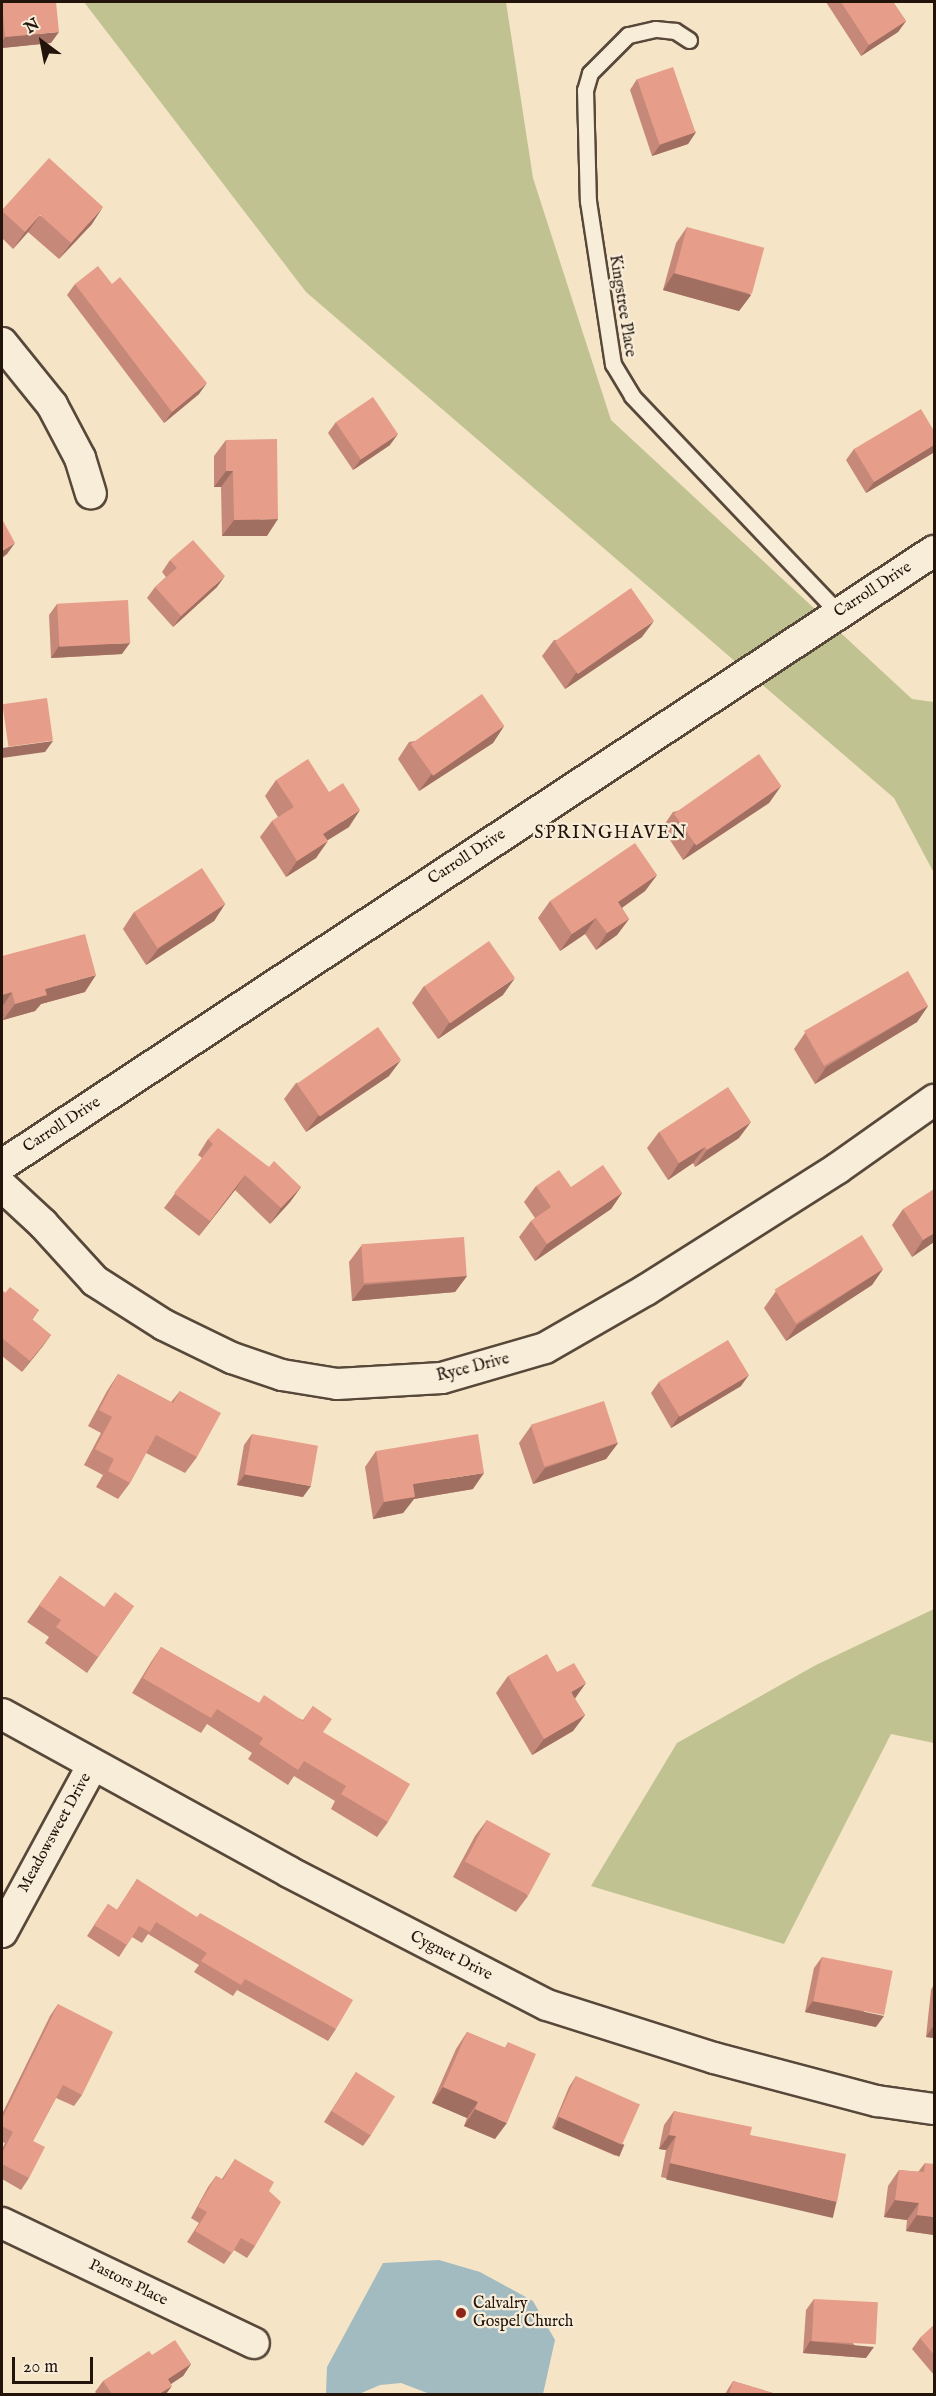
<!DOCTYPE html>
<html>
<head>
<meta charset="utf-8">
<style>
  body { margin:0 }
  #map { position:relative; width:936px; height:2396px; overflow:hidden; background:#f5e4c5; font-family:"IM FELL English",serif }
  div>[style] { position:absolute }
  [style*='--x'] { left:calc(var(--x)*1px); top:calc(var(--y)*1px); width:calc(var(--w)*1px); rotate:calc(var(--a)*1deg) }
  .green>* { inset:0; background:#c0c391 }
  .water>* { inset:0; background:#a2bbc0 }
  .roads { filter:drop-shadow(2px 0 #57483a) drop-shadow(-2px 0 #57483a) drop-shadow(0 2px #57483a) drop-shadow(0 -2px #57483a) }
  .lane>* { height:15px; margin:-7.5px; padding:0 7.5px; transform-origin:7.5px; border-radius:7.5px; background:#f8edd9 }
  .street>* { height:30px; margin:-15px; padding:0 15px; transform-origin:15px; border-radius:15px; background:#f8edd9 }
  .wall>* { inset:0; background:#c68878 }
  .shaded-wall>* { inset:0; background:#a16f61; transform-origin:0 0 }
  .building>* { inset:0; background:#e69e8b; transform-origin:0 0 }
  .dots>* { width:16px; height:16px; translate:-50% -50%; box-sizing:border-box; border:3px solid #f8edd9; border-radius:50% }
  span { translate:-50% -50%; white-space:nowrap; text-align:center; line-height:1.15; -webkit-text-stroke:4.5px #f8edd9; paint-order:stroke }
  .street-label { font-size:16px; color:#22140b }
  .poi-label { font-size:16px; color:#22140b }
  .left { translate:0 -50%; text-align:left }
  .neighbourhood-label { font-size:18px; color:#22140b; letter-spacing:1.5px }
  .frame { position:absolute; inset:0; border:3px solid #22140b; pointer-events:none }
  .north { position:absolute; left:12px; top:12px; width:60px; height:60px; -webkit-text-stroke:4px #f8edd9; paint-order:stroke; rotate:328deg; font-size:16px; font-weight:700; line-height:24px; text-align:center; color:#22140b }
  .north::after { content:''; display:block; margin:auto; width:21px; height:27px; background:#22140b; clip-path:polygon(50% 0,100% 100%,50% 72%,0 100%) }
  .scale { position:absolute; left:12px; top:2357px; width:81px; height:27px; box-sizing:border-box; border:3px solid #22140b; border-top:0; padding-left:8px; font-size:18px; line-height:21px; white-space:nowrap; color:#22140b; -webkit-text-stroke:4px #f8edd9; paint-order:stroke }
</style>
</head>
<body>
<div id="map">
  <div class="green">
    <i style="clip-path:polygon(84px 2px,506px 2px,533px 178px,611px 420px,912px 699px,934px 702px,934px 873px,894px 798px,306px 292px)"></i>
    <i style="clip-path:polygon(934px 1609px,934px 1743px,891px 1734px,784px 1944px,591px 1886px,677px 1743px,816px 1665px)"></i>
  </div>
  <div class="water">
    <i style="clip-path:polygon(439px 2260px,480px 2272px,533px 2301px,555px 2340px,543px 2394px,430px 2394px,401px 2383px,380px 2385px,359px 2394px,326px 2394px,327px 2367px,383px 2263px)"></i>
  </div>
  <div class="roads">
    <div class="lane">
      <i style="--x:689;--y:40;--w:17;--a:-147"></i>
      <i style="--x:675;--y:31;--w:20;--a:-174"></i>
      <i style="--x:655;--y:29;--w:28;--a:167"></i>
      <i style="--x:628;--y:35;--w:54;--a:135"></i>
      <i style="--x:590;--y:73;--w:18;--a:106"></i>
      <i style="--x:585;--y:90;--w:111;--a:88.5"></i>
      <i style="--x:588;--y:201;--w:165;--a:81.3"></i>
      <i style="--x:613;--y:364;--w:37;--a:59"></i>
      <i style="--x:632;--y:396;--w:298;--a:46.4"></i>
    </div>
    <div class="street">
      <i style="--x:2;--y:343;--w:80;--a:51.1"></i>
      <i style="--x:52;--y:405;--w:60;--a:62.2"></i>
      <i style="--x:80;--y:458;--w:37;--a:73"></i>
      <i style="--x:2;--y:1165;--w:1116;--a:-33.38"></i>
      <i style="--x:2;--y:1186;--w:56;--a:42.8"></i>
      <i style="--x:43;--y:1224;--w:77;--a:47.6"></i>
      <i style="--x:95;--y:1281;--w:82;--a:32.5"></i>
      <i style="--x:164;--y:1325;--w:76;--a:25.9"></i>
      <i style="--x:232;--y:1358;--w:53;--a:18.8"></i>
      <i style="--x:282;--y:1375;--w:56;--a:9.3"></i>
      <i style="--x:337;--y:1384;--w:105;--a:-3.3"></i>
      <i style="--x:442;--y:1378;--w:107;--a:-16.2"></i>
      <i style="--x:545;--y:1348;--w:116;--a:-29.9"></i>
      <i style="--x:646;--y:1290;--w:227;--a:-32.4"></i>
      <i style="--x:838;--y:1168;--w:118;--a:-35.3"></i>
      <i style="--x:2;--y:1714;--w:328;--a:28.8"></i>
      <i style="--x:289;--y:1872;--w:290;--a:27.3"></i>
      <i style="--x:547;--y:2005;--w:175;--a:17.6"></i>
      <i style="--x:714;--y:2058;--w:169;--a:14.8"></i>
      <i style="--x:877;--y:2101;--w:58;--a:8"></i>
      <i style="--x:2;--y:1932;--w:189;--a:-61.5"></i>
      <i style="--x:2;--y:2223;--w:279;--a:25.5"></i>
    </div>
  </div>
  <div class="wall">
    <i style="clip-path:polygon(2px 2px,51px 43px,2px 48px)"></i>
    <i style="clip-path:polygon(826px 2px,893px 2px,906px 21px,898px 32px,861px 56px)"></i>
    <i style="clip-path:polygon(637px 79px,696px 132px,688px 144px,652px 156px,630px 90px)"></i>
    <i style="clip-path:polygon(2px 210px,92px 224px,59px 259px,28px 232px,13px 249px,2px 238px)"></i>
    <i style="clip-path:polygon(687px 227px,751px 295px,739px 311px,663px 290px,676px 243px)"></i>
    <i style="clip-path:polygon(75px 284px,199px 394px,164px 423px,67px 295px)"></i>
    <i style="clip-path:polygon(336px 422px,390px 445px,353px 470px,328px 433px)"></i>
    <i style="clip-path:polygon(934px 431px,934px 450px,933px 453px,866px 493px,846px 460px,854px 449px)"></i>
    <i style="clip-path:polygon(226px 440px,267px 536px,222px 536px,221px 487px,214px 487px,214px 456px)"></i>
    <i style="clip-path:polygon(170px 560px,217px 587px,173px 627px,147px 598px,155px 587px,166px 577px,162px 572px)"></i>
    <i style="clip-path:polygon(57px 604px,122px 654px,51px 658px,49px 615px)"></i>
    <i style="clip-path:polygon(642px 637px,565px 689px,542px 656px,554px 640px)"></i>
    <i style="clip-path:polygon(504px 726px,493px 743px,419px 791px,398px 759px,409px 742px)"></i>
    <i style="clip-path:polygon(276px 780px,349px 827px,327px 840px,316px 858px,286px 877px,260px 837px,272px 821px,278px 817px,265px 796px)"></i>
    <i style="clip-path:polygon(781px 786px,769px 803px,683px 860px,662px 828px,673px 812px)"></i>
    <i style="clip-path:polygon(657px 875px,645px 891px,622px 908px,629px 919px,617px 935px,596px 950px,585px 934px,560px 951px,538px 918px,550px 901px)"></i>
    <i style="clip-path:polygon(225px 904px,214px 921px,146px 965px,123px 929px,134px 912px)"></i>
    <i style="clip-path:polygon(2px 956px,85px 992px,41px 1004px,35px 1011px,3px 1020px,2px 1015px)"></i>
    <i style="clip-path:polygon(424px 986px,503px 995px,438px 1039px,412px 1003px)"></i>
    <i style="clip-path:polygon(928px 1006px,917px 1022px,815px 1084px,794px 1049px,805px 1033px)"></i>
    <i style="clip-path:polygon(389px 1076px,306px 1132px,284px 1099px,296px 1083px)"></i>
    <i style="clip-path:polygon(659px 1132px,739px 1138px,695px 1167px,693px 1163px,668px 1180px,647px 1148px)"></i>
    <i style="clip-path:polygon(208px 1139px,269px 1167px,301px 1187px,290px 1202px,270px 1224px,235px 1190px,199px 1236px,164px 1208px,202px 1158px,198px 1155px)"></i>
    <i style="clip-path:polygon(536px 1186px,622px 1193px,611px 1209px,535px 1261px,519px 1237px,531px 1221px,535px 1218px,524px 1202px)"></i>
    <i style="clip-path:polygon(903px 1209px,934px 1242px,912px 1257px,892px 1225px)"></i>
    <i style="clip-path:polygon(361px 1246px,467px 1276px,455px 1292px,352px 1301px,349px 1262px)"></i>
    <i style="clip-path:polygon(883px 1269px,872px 1285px,786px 1341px,764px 1308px,776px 1291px)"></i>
    <i style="clip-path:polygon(2px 1290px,5px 1293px,39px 1310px,32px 1320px,51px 1335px,22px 1372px,2px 1356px)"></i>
    <i style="clip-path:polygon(118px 1374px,171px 1402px,180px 1391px,197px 1457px,185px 1473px,146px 1453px,130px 1483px,118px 1499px,96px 1487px,103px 1475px,84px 1465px,101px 1433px,88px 1426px,107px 1391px)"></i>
    <i style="clip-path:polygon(659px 1382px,741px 1386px,671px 1428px,651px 1393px)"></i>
    <i style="clip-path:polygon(531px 1426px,618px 1443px,606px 1459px,533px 1484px,519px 1443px)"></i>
    <i style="clip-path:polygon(252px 1434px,303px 1497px,237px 1485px,244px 1445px)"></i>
    <i style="clip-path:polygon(376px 1451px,473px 1489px,414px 1499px,403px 1513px,373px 1519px,365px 1467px)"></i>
    <i style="clip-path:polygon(60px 1576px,104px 1607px,134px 1606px,87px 1673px,45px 1643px,49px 1637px,27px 1622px)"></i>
    <i style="clip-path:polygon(161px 1647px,259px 1703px,303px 1720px,313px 1706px,323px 1732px,388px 1822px,377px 1837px,331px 1809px,335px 1801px,294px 1776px,288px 1785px,248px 1759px,252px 1753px,207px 1724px,201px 1733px,132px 1693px,151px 1662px)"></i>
    <i style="clip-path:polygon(557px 1672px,575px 1699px,585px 1715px,573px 1731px,532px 1755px,496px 1693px,508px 1676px)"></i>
    <i style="clip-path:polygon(487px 1820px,528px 1896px,516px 1912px,453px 1877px,475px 1836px)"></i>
    <i style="clip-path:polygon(137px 1879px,336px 2029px,328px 2041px,237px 1990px,233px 1996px,194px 1972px,199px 1965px,148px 1934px,142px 1943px,132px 1937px,119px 1957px,87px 1936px,108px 1904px,117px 1910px)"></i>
    <i style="clip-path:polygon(822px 1957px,876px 2027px,805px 2012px,814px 1968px)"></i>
    <i style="clip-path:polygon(934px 1984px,934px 2038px,926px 2037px,931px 1990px)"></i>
    <i style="clip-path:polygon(58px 2004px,82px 2095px,74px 2106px,56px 2098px,33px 2141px,29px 2178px,21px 2190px,2px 2179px,2px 2149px,5px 2143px,2px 2142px,2px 2114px,50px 2016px)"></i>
    <i style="clip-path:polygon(467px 2032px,505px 2048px,508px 2042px,495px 2139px,464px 2126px,467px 2118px,432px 2103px,456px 2049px)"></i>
    <i style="clip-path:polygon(356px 2072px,371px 2135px,363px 2146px,324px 2122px)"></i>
    <i style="clip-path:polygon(576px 2076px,616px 2156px,552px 2128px,569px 2087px)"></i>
    <i style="clip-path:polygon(674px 2111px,750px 2135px,827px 2216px,661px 2177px,666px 2150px,659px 2149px,664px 2125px)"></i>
    <i style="clip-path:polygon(235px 2159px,269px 2191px,255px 2246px,247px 2258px,234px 2250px,224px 2264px,187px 2242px,199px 2223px,191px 2218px,208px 2187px,216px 2176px,222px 2179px)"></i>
    <i style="clip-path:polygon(925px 2163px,934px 2235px,906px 2231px,907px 2220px,884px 2217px,888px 2186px,899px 2170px,918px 2172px)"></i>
    <i style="clip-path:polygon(814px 2299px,866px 2358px,803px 2353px,806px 2310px)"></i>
    <i style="clip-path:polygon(934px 2325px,934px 2375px,912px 2349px,920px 2338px)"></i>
    <i style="clip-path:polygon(152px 2355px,191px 2364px,183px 2376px,171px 2384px,166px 2394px,97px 2394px,95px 2392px,103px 2381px)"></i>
    <i style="clip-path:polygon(733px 2381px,776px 2394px,725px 2394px)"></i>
  </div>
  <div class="shaded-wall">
    <i style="clip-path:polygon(906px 21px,898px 32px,861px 56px,869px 45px)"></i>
    <i style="clip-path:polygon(59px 32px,51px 43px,2px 48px,2px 42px,5px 37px)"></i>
    <i style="clip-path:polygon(696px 132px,688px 144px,652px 156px,660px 145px)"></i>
    <i style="clip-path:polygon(103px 207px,92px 224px,59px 259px,71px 243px)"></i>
    <i style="clip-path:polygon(40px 215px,28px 232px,13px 249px,25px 232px)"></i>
    <i style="clip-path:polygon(674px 273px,751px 295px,739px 311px,663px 290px)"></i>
    <i style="clip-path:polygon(207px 383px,199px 394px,164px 423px,172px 412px)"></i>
    <i style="clip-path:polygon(398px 434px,390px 445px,353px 470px,361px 459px)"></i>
    <i style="clip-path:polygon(934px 445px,934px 450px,933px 453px,866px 493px,874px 482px)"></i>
    <i style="clip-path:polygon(226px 471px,233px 471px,221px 487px,214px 487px)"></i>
    <i style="clip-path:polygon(278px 519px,267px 536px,222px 536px,234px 520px)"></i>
    <i style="clip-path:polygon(15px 543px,7px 554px,2px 558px,2px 551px)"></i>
    <i style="clip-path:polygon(225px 576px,217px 587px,173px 627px,181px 616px)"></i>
    <i style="clip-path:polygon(654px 621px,642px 637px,565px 689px,576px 673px)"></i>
    <i style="clip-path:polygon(130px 643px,122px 654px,51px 658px,59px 646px)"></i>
    <i style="clip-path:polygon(504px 726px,493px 743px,419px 791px,431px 775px)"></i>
    <i style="clip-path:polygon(53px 741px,45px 752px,2px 758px,2px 748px)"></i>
    <i style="clip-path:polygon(781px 786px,769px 803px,683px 860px,694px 844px)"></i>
    <i style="clip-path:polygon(360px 810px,349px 827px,312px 850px,323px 834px)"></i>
    <i style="clip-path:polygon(328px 841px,316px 858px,286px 877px,297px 861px)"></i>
    <i style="clip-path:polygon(657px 875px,645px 891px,606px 919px,618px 902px)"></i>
    <i style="clip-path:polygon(225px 904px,214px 921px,146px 965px,158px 949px)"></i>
    <i style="clip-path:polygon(596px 918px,585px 934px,560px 951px,572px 934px)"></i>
    <i style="clip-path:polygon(629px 919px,617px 935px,596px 950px,607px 933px)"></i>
    <i style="clip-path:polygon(96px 975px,85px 992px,41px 1004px,35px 1011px,3px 1020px,15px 1004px,45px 989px)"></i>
    <i style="clip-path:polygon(515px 978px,503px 995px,438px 1039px,449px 1023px)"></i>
    <i style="clip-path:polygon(12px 992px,2px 1007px,2px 995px)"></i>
    <i style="clip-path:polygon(928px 1006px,917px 1022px,815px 1084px,826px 1067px)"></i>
    <i style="clip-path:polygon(401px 1060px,389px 1076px,306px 1132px,318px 1116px)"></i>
    <i style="clip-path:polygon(751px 1122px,739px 1138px,695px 1167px,707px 1150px)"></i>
    <i style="clip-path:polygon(705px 1147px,693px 1163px,668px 1180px,679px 1163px)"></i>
    <i style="clip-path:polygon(245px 1175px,235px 1190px,199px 1236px,210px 1221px)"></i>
    <i style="clip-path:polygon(301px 1187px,290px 1202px,270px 1224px,281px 1208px)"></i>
    <i style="clip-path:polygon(622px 1193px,611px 1209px,535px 1261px,547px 1244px)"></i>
    <i style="clip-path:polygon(934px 1233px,934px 1242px,912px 1257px,923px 1240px)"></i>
    <i style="clip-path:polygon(883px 1269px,872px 1285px,786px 1341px,797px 1325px)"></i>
    <i style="clip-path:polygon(467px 1276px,455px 1292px,352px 1301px,364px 1285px)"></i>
    <i style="clip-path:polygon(51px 1335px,43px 1346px,22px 1372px,30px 1361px)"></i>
    <i style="clip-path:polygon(749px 1375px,741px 1386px,671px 1428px,679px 1416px)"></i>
    <i style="clip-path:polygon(618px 1443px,606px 1459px,533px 1484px,545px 1468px)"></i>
    <i style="clip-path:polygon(484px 1473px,473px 1489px,414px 1499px,403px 1513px,373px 1519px,384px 1502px,413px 1484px)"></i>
    <i style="clip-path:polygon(245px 1474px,311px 1486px,303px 1497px,237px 1485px)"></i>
    <i style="clip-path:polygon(586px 1683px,574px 1700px,571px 1692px)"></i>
    <i style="clip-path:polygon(585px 1715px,573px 1731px,532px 1755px,544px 1739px)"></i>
    <i style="clip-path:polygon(813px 2001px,884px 2016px,876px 2027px,805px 2012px)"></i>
    <i style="clip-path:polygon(934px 2025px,934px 2038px,926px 2037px)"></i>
    <i style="clip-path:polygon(443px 2087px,478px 2102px,467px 2118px,432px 2103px)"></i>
    <i style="clip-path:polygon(475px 2109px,507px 2123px,495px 2139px,464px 2126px)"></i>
    <i style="left:559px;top:2117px;width:71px;height:13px;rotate:23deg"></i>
    <i style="clip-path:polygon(669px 2135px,676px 2136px,666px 2150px,659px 2149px)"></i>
    <i style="left:670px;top:2163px;width:171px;height:17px;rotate:13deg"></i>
    <i style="clip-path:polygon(895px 2200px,919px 2203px,907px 2220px,884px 2217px)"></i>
    <i style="clip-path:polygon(917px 2215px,934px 2217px,934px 2235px,906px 2231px)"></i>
    <i style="clip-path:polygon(810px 2341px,874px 2347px,866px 2358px,803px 2353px)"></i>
    <i style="clip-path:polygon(191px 2364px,183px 2376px,160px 2391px,168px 2379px)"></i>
    <i style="clip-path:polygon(172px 2386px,166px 2394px,159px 2394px)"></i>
  </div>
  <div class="building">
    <i style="clip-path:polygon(2px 2px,56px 2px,59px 32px,5px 37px)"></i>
    <i style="clip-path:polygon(841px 2px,893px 2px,906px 21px,869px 45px)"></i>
    <i style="left:673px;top:67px;width:69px;height:38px;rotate:71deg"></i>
    <i style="clip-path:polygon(49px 158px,103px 207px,71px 243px,40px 215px,25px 232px,2px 211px,2px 210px)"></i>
    <i style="left:687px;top:227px;width:80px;height:48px;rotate:15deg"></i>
    <i style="clip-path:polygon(98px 266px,112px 284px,120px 277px,207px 383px,172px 412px,75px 284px)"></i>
    <i style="left:373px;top:397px;width:45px;height:45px;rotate:56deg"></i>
    <i style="clip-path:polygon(921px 409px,934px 431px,934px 445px,874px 482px,854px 449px)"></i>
    <i style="clip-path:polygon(277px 439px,278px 519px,234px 520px,233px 471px,226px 471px,226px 440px)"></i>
    <i style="clip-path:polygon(2px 519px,15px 543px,2px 551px)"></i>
    <i style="clip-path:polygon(193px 540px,225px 576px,181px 616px,155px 587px,177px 568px,170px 560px)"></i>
    <i style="left:631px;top:588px;width:40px;height:93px;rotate:55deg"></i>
    <i style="left:128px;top:600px;width:43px;height:71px;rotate:87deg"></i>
    <i style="left:482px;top:694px;width:39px;height:87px;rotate:55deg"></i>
    <i style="left:47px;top:698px;width:43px;height:45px;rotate:82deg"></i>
    <i style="left:759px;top:754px;width:39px;height:104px;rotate:55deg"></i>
    <i style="clip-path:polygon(308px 759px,329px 792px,343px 783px,360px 810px,323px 834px,328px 841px,297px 861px,272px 821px,294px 807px,276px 780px)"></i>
    <i style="clip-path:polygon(635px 843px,657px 875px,618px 902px,629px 919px,607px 933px,596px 918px,572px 934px,550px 901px)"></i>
    <i style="left:202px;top:868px;width:43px;height:81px;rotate:57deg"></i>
    <i style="clip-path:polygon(85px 934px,96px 975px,45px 989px,47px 995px,15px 1004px,12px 992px,2px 995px,2px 956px)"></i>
    <i style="left:489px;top:941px;width:45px;height:79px;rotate:55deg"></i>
    <i style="left:908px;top:971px;width:40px;height:120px;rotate:60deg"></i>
    <i style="left:378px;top:1027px;width:40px;height:99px;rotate:55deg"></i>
    <i style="clip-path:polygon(728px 1087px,751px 1122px,707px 1150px,705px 1147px,679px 1163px,659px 1132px)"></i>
    <i style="clip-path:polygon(218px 1128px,269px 1167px,274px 1161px,301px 1187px,281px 1208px,245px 1175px,210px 1221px,174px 1193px,213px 1144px,208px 1139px)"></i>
    <i style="clip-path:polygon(603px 1165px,622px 1193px,547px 1244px,531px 1221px,551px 1207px,536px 1186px,559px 1170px,571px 1187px)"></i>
    <i style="clip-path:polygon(934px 1189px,934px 1233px,923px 1240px,903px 1209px)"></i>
    <i style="left:862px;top:1235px;width:40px;height:103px;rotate:58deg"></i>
    <i style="left:464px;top:1237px;width:39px;height:103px;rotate:86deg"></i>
    <i style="clip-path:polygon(10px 1287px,39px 1310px,32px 1319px,51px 1335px,30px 1361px,2px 1338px,2px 1290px,5px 1293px)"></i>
    <i style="left:728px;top:1340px;width:41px;height:81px;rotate:59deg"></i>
    <i style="clip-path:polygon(118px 1374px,173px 1403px,180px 1391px,221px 1413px,197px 1457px,156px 1435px,130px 1483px,108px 1471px,114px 1459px,95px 1449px,112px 1417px,99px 1410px)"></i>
    <i style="left:604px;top:1401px;width:44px;height:77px;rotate:72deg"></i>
    <i style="left:252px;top:1434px;width:67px;height:41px;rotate:10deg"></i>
    <i style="clip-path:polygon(478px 1434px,484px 1473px,413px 1484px,415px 1497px,384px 1502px,376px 1451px)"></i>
    <i style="clip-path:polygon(60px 1576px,104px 1607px,115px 1592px,134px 1606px,98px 1657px,56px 1627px,61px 1620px,39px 1605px)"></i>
    <i style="clip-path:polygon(161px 1647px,259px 1703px,264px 1695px,303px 1721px,313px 1706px,332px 1719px,323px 1732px,410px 1784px,388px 1822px,341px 1794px,346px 1786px,304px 1761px,298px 1770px,259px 1744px,263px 1738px,217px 1709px,211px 1718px,143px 1678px)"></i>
    <i style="clip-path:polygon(547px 1654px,557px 1672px,574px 1663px,586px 1683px,571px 1692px,585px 1715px,544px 1739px,508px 1676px)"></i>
    <i style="left:487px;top:1820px;width:72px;height:47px;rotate:28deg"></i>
    <i style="clip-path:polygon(137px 1879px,197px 1917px,200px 1913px,353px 2000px,336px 2029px,245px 1979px,241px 1985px,201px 1961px,207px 1953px,156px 1922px,150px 1932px,139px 1926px,127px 1945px,94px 1925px,108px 1904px,117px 1910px)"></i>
    <i style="left:822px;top:1957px;width:72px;height:45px;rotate:11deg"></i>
    <i style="clip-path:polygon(58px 2004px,113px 2032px,82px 2095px,63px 2085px,33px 2141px,45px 2147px,29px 2178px,2px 2164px,2px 2153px,13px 2132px,2px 2126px,2px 2119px)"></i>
    <i style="clip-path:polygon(467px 2032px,506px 2048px,508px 2042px,536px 2054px,507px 2123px,475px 2109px,478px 2102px,443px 2087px)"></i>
    <i style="left:356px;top:2072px;width:46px;height:46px;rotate:32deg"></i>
    <i style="left:576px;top:2076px;width:70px;height:44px;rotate:24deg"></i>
    <i style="clip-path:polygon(674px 2111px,752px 2127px,750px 2135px,846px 2154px,837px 2202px,670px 2163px,676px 2136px,669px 2135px)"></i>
    <i style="clip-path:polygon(235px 2159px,274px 2182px,269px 2191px,281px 2202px,255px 2246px,241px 2238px,232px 2253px,195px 2231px,207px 2212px,198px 2207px,216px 2176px,223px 2180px)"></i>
    <i style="clip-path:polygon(925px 2163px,934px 2164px,934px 2217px,917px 2215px,919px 2203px,895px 2200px,899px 2170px,924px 2172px)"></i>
    <i style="left:814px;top:2299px;width:64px;height:42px;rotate:3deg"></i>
    <i style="clip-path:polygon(934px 2325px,934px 2355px,920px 2338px)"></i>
    <i style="clip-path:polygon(175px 2340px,191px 2364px,168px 2379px,172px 2386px,159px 2394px,112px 2394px,103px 2381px,149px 2351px,152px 2355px)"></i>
    <i style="clip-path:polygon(733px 2381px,776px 2394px,729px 2394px)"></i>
  </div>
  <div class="dots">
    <i style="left:461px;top:2313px;background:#8f2418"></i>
  </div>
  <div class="street-label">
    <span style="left:622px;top:306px;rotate:81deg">Kingstree Place</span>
    <span style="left:873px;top:590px;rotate:-33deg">Carroll Drive</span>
    <span style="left:467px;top:857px;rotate:-33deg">Carroll Drive</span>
    <span style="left:62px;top:1125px;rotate:-33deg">Carroll Drive</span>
    <span style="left:473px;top:1368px;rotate:-14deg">Ryce Drive</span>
    <span style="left:55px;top:1833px;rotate:-61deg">Meadowsweet Drive</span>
    <span style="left:451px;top:1956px;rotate:27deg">Cygnet Drive</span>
    <span style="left:128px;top:2283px;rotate:26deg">Pastors Place</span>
  </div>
  <div class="poi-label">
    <span class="left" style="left:473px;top:2313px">Calvalry<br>Gospel Church</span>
  </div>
  <div class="neighbourhood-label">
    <span style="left:611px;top:834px">SPRINGHAVEN</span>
  </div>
  <div class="frame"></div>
  <div class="north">N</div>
  <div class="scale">20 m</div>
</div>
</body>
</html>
